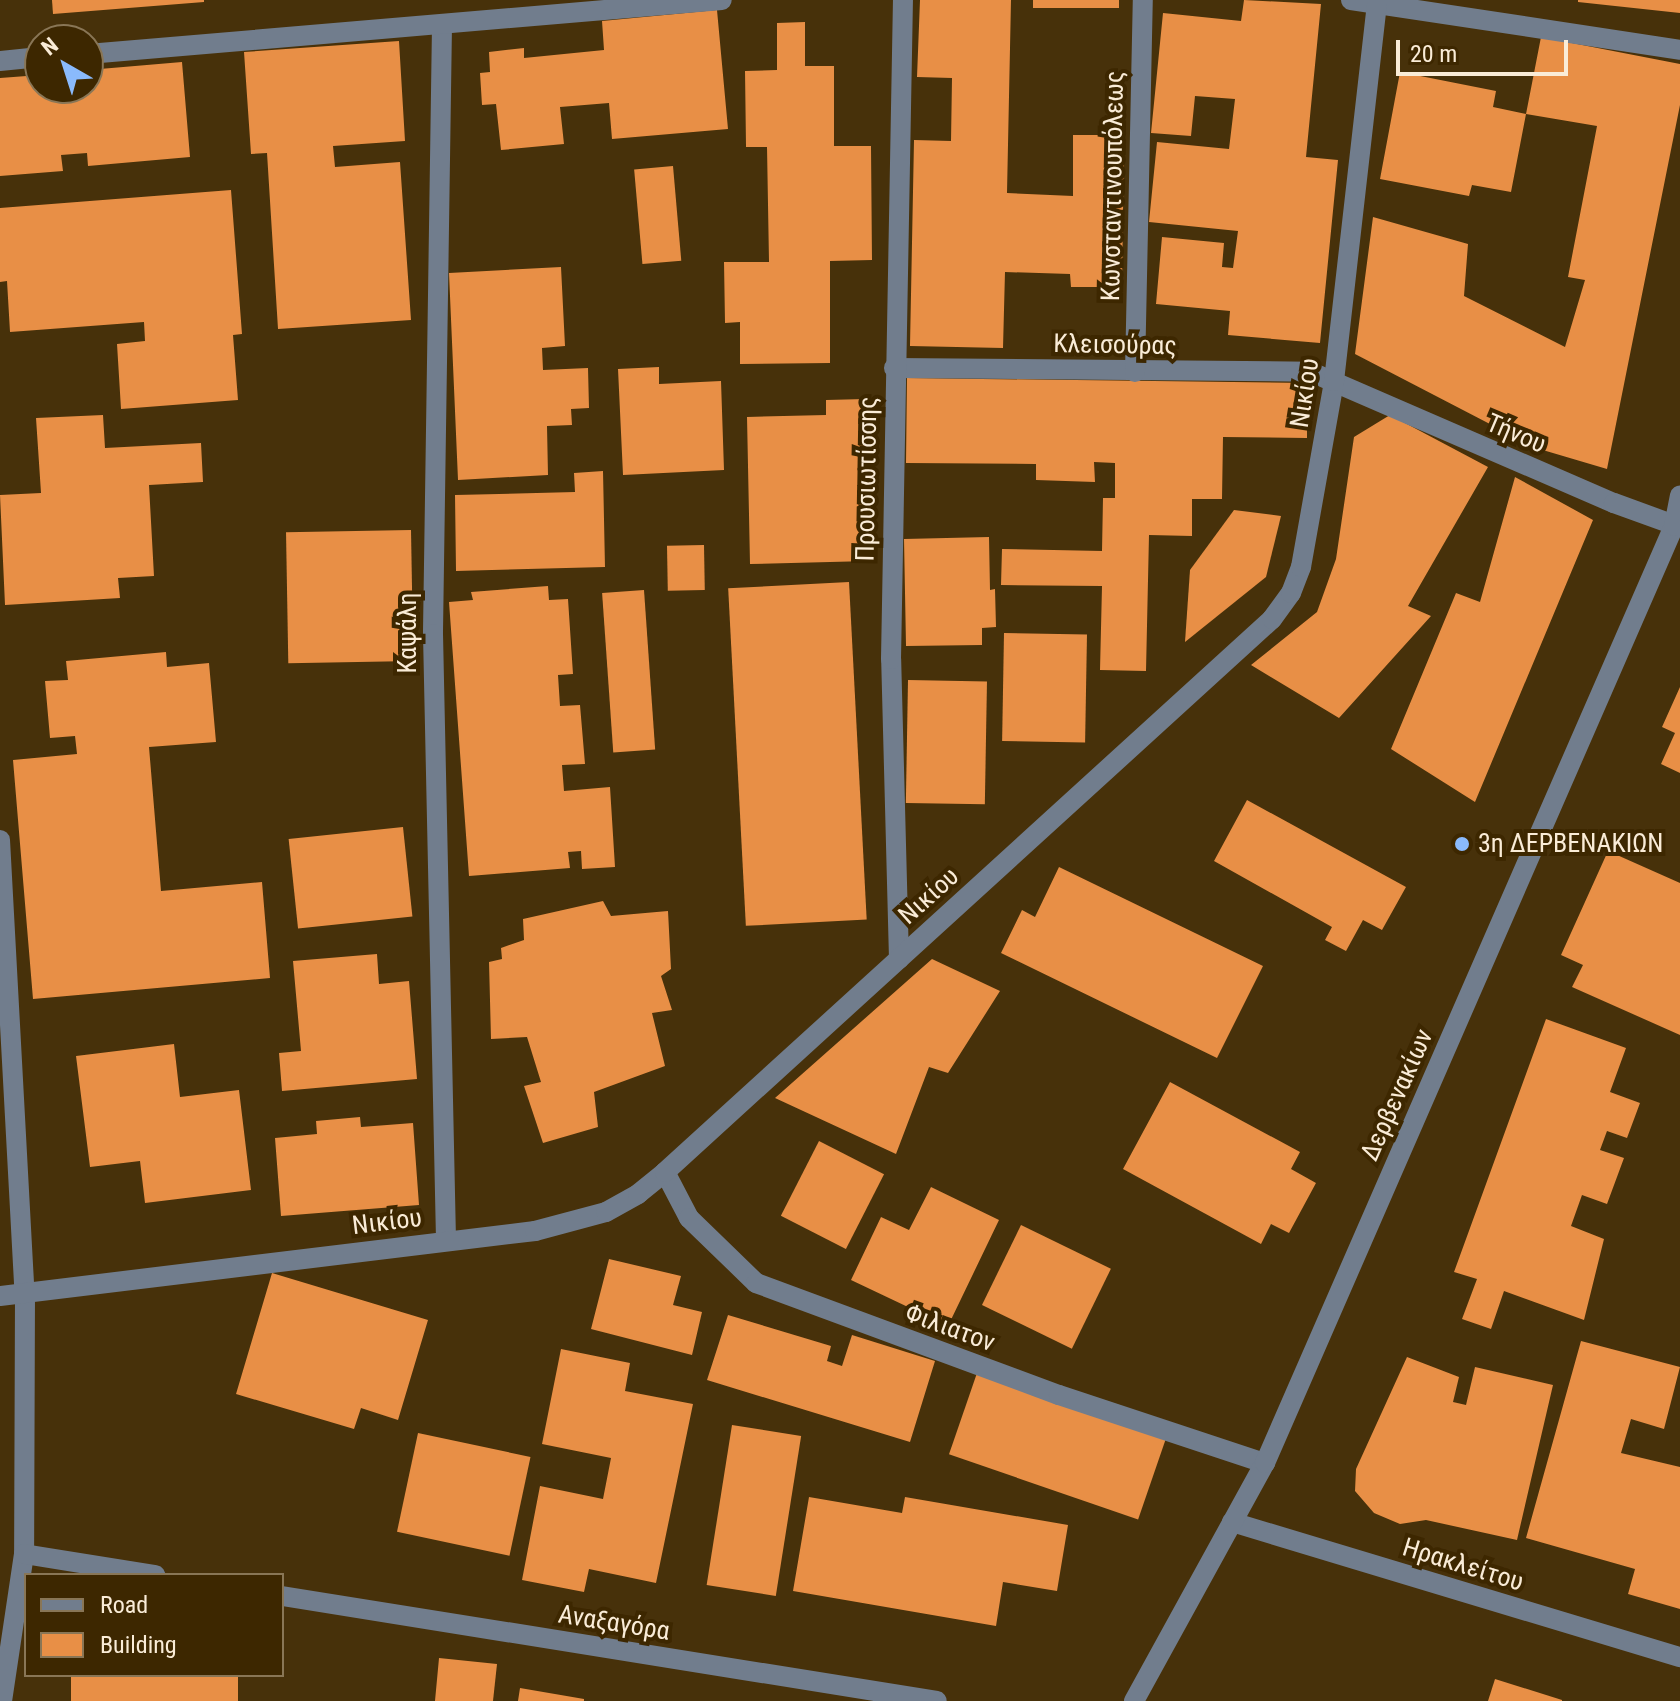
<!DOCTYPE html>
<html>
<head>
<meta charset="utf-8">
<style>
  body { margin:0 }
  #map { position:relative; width:1680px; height:1701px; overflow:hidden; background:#47310a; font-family:"Roboto Condensed",sans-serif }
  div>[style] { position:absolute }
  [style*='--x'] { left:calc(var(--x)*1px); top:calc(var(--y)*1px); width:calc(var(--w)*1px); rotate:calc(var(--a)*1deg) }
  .building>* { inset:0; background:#e88f46; transform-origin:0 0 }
  .minor>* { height:20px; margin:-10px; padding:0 10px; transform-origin:10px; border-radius:10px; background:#717d8d }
  .dots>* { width:22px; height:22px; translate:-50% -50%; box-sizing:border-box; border:4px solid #3d2700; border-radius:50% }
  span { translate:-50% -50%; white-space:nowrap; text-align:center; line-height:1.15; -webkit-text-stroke:8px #3d2700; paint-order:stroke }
  .street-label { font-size:26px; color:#faecd7 }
  .poi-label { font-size:26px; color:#faecd7 }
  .left { translate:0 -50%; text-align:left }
  .legend { position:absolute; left:24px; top:1573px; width:260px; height:104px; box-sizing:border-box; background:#3d2700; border:2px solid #897656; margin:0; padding:10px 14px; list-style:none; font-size:24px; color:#faecd7 }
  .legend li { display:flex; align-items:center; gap:16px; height:40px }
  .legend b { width:40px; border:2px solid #897656 }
  .north { position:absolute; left:24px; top:24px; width:80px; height:80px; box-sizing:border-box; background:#3d2700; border:2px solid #897656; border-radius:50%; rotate:321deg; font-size:22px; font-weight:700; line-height:32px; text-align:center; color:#faecd7 }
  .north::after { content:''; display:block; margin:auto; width:28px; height:36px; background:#8abafc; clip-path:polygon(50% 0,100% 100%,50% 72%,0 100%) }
  .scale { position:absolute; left:1396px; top:40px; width:172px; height:36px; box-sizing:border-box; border:4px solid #faecd7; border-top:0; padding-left:10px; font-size:24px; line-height:28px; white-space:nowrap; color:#faecd7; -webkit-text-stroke:6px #3d2700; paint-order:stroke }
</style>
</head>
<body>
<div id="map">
  <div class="building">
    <i style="clip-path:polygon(52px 0,204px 0,204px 2px,53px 14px)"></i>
    <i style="clip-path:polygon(920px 0,1011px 0,1007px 193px,1073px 196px,1073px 135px,1124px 135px,1122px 287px,1071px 287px,1070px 274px,1005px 272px,1003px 348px,910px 346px,914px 140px,951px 141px,952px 78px,917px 77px)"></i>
    <i style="left:1033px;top:0;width:86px;height:8px"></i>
    <i style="clip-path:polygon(1244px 0,1321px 4px,1306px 157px,1338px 160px,1320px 343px,1228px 335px,1230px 311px,1156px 304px,1162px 237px,1224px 243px,1222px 267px,1233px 268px,1238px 231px,1149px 222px,1157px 142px,1229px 149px,1235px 99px,1195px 96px,1191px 136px,1151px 133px,1163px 13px,1241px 21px)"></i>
    <i style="clip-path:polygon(1578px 0,1680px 0,1680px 13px,1578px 2px)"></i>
    <i style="clip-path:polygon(717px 10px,728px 129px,612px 139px,609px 103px,560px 107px,564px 144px,501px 150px,496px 104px,482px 105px,480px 73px,490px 72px,489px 52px,524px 48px,524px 58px,604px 50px,602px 21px)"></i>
    <i style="clip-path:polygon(805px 22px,805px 66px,834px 66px,834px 146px,871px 146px,872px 260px,830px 261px,830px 363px,740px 364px,740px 322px,725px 323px,724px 262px,769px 262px,767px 147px,746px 147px,745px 71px,777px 70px,777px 23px)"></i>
    <i style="clip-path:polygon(1541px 37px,1680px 64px,1680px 105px,1607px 469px,1536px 448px,1355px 354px,1373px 217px,1468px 244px,1464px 296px,1565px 347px,1585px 280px,1568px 277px,1597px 126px,1526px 114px)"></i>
    <i style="clip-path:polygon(399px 41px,405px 141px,333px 146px,335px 167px,400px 162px,411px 320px,278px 329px,267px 153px,251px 154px,244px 52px)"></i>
    <i style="clip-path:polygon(182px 62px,190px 157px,88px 166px,87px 153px,61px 155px,63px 171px,0 176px,0 78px,40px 75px,40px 88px,88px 88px,88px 70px)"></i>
    <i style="clip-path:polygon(1400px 72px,1496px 91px,1493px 107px,1526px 114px,1511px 192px,1472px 185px,1469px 196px,1380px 179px)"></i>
    <i style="left:673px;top:166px;width:95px;height:39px;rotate:85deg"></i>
    <i style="clip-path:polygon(231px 190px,242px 334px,233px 335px,238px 400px,121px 409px,117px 344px,145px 341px,144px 322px,10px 332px,7px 281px,0 282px,0 208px)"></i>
    <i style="clip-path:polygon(561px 267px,565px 346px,542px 348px,543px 370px,588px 368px,589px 408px,571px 409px,572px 425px,547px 426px,548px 475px,458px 480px,449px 273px)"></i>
    <i style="clip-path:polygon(659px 367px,659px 384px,721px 381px,724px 470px,623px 475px,618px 369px)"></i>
    <i style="clip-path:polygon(907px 378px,1307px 383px,1307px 438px,1223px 437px,1222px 499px,1192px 499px,1192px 536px,1149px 535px,1146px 671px,1100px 670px,1102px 586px,1001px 585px,1002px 549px,1102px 551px,1103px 498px,1115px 498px,1115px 463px,1094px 462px,1095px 482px,1036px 480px,1036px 464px,906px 463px)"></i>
    <i style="clip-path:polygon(865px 399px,869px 561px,750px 564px,747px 417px,826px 415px,826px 400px)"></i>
    <i style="clip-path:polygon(103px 415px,105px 448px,201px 443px,203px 482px,149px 485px,154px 576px,118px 578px,120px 598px,5px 605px,0 495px,41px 493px,36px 418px)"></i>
    <i style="clip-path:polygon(1390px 415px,1488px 467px,1408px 606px,1431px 616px,1339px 718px,1251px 665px,1317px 612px,1336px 559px,1354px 437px)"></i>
    <i style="clip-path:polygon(603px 471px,605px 567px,456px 571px,455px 495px,575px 492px,574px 473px)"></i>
    <i style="clip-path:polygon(1515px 477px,1593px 520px,1475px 802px,1391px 749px,1456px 593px,1480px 602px)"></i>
    <i style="clip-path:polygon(1234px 510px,1281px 516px,1266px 577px,1185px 642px,1190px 570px)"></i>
    <i style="left:411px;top:530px;width:131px;height:125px;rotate:89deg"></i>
    <i style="clip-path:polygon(989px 537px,990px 590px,995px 589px,996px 627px,982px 628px,982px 645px,906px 646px,904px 539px)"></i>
    <i style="left:704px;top:545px;width:45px;height:37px;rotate:89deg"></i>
    <i style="left:849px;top:582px;width:338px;height:121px;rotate:87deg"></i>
    <i style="clip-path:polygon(548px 586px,549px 600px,568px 599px,573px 674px,558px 675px,560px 706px,580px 705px,585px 764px,562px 765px,564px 791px,610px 787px,615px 867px,582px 869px,581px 851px,568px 852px,570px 868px,469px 876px,449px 602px,473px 600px,471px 592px)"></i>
    <i style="left:644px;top:590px;width:160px;height:42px;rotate:86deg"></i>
    <i style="left:1004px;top:633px;width:83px;height:108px;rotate:1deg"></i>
    <i style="clip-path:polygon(166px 652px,167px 667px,209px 663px,216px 742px,149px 747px,161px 891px,262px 882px,270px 978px,33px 999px,13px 760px,77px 754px,75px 736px,50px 738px,45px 681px,68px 680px,66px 661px)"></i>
    <i style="left:908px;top:680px;width:79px;height:123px;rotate:1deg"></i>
    <i style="clip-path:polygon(1680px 687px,1680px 773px,1661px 764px,1675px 733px,1662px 727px)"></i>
    <i style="clip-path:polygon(1247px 800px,1406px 887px,1382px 930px,1363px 920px,1346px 951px,1325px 940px,1332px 927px,1214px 861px)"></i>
    <i style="left:403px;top:827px;width:90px;height:115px;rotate:84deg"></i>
    <i style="clip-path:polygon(1608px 851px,1680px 883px,1680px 1035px,1572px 987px,1583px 965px,1561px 955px)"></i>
    <i style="clip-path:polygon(1059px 867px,1263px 966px,1217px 1058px,1001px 953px,1022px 910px,1035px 917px)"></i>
    <i style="clip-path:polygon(603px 901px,611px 916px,668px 911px,671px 969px,661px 976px,672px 1010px,652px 1013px,665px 1066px,594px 1092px,598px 1127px,543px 1143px,524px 1086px,541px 1082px,527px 1037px,491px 1039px,489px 962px,502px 959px,501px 948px,524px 940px,523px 919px)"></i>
    <i style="clip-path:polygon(377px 954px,379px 984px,409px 981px,417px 1079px,282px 1091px,279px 1053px,301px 1051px,293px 961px)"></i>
    <i style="clip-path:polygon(932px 959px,1000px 991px,948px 1073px,929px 1067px,896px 1154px,775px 1098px)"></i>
    <i style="clip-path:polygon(1546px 1019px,1626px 1048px,1610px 1092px,1640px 1103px,1627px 1138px,1607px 1131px,1600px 1150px,1624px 1158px,1607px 1204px,1582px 1195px,1571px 1226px,1604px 1239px,1584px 1320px,1504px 1291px,1491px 1329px,1462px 1319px,1477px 1279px,1454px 1272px)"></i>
    <i style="clip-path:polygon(174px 1044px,180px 1097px,239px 1090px,251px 1190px,145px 1203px,140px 1161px,90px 1167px,76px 1056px)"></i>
    <i style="clip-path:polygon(1170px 1082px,1300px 1152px,1291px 1169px,1316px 1183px,1289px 1233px,1271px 1224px,1261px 1244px,1123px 1169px)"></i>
    <i style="clip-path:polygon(360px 1117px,361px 1127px,413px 1123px,419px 1205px,281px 1216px,275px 1138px,317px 1134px,316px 1121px)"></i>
    <i style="left:819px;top:1141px;width:73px;height:84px;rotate:27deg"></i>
    <i style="clip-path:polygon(931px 1187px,999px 1220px,948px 1326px,851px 1280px,881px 1217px,909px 1230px)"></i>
    <i style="left:1021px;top:1225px;width:100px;height:89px;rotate:26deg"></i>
    <i style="clip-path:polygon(609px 1259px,681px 1276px,673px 1305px,702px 1312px,692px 1355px,591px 1329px)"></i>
    <i style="clip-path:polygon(272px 1273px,428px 1320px,398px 1420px,361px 1408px,354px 1429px,236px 1394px)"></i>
    <i style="clip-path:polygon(728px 1315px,831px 1346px,827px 1361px,842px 1366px,852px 1335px,935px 1361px,910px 1442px,707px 1380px)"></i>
    <i style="clip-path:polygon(1581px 1341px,1680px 1367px,1664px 1429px,1631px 1419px,1621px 1453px,1680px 1467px,1680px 1609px,1628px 1594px,1635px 1569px,1526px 1538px)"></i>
    <i style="clip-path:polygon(561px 1349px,630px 1363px,625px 1391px,693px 1404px,656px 1583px,589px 1569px,584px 1592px,522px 1580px,540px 1486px,603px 1499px,611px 1458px,542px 1444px)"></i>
    <i style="clip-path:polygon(1407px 1357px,1459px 1377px,1453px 1402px,1466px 1405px,1475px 1367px,1553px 1385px,1517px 1540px,1426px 1520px,1400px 1524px,1374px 1513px,1355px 1491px,1356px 1469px)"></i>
    <i style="left:977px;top:1373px;width:200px;height:86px;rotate:19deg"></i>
    <i style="left:732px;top:1425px;width:70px;height:162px;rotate:9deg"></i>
    <i style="left:418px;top:1433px;width:115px;height:101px;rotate:12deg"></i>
    <i style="clip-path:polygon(809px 1497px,902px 1513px,905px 1497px,1068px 1525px,1057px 1591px,1003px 1582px,996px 1626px,793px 1591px)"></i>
    <i style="clip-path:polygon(439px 1658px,497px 1664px,493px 1701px,435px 1701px)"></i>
    <i style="left:71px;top:1675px;width:167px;height:27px"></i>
    <i style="clip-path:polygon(1495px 1679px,1562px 1700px,1562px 1701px,1488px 1701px)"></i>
    <i style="clip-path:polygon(520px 1688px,584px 1699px,584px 1701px,518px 1701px)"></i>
  </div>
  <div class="minor">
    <i style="--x:1351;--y:0;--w:333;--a:8.6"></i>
    <i style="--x:442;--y:25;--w:609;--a:90.85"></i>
    <i style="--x:433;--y:634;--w:606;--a:88.77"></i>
    <i style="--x:88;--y:54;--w:636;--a:-4.87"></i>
    <i style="--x:0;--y:61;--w:40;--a:-5.7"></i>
    <i style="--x:894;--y:368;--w:417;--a:0.5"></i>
    <i style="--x:1311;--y:372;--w:330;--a:23.4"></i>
    <i style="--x:1614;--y:503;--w:70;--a:20"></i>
    <i style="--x:1135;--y:372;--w:372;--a:-88.8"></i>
    <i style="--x:0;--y:840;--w:456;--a:86.9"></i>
    <i style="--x:25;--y:1295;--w:259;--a:90.2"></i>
    <i style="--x:24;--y:1554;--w:149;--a:98.5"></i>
    <i style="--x:899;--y:959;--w:300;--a:-91.5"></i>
    <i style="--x:891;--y:659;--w:659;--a:-88.96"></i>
    <i style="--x:665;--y:1172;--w:52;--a:62.4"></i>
    <i style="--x:689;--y:1218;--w:93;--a:44.1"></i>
    <i style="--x:756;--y:1283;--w:323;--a:20.3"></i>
    <i style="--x:1059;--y:1395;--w:217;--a:18.3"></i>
    <i style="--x:0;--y:1296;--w:539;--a:-6.93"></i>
    <i style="--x:535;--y:1231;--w:73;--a:-15"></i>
    <i style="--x:606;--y:1212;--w:37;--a:-29"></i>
    <i style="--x:638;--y:1194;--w:35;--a:-39"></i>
    <i style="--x:665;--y:1172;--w:821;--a:-42.33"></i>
    <i style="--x:1272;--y:619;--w:32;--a:-54"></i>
    <i style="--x:1291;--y:593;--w:28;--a:-69"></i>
    <i style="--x:1301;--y:567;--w:189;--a:-79.9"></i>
    <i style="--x:1334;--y:381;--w:377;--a:-83.5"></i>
    <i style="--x:1232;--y:1522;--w:468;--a:16.8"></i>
    <i style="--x:24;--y:1554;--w:133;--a:9.1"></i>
    <i style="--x:282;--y:1596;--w:663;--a:9.11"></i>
    <i style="--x:1134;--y:1701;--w:272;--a:-61.2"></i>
    <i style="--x:1265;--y:1463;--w:1022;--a:-66.42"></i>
    <i style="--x:1674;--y:526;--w:31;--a:-79"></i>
  </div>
  <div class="dots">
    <i style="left:1462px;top:844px;background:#8abafc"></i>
  </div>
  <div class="street-label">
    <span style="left:1113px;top:186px;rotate:-89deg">Κωνσταντινουπόλεως</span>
    <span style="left:1115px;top:345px;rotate:1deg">Κλεισούρας</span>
    <span style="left:1305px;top:393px;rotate:-81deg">Νικίου</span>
    <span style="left:1516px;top:434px;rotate:23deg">Τήνου</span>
    <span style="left:867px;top:479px;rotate:-89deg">Προυσιωτίσσης</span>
    <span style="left:408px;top:633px;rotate:-90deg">Καψάλη</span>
    <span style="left:929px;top:896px;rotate:-42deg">Νικίου</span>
    <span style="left:1397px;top:1095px;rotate:-66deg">Δερβενακίων</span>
    <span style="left:387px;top:1222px;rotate:-7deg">Νικίου</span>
    <span style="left:950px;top:1328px;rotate:20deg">Φιλιατον</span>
    <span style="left:1463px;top:1565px;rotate:17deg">Ηρακλείτου</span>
    <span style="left:614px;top:1623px;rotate:9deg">Αναξαγόρα</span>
  </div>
  <div class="poi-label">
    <span class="left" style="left:1478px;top:844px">3η ΔΕΡΒΕΝΑΚΙΩΝ</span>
  </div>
  <ul class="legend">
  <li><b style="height:10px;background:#717d8d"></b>Road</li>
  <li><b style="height:22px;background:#e88f46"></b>Building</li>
  </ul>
  <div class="north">N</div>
  <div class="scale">20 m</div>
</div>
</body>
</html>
